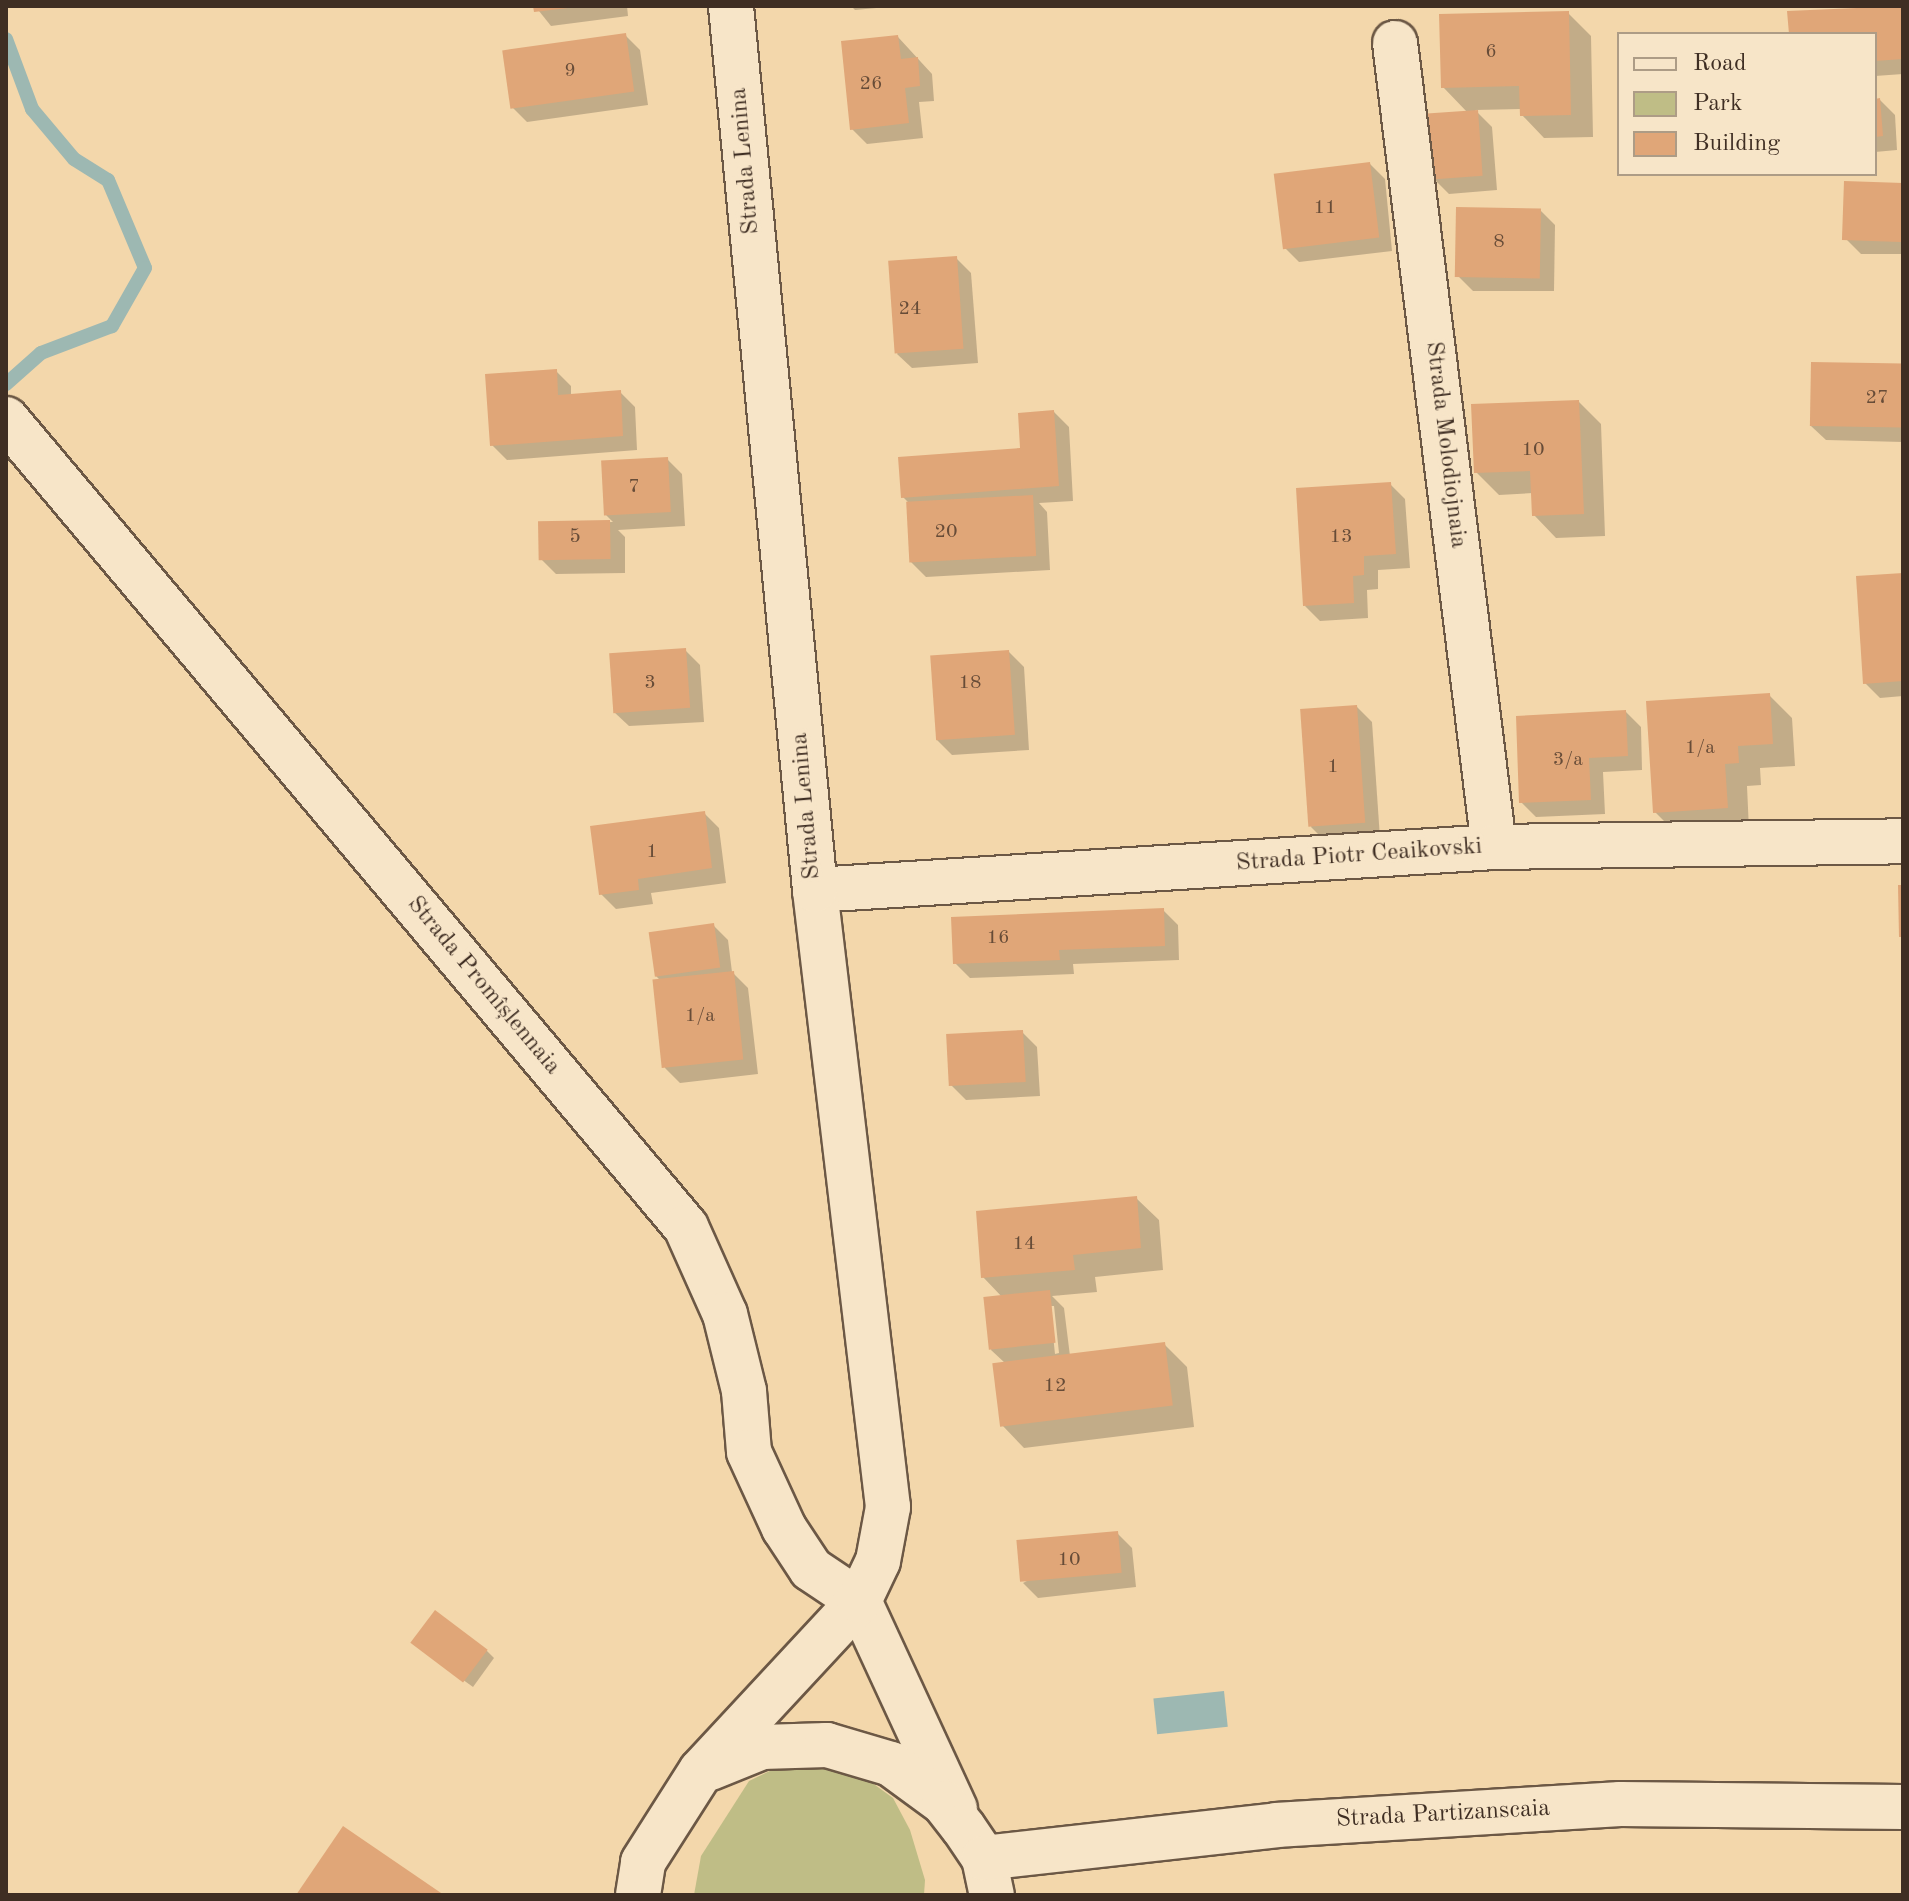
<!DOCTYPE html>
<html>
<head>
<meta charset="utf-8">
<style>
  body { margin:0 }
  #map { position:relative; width:1909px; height:1901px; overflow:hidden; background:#f3d7ab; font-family:"Old Standard TT",serif }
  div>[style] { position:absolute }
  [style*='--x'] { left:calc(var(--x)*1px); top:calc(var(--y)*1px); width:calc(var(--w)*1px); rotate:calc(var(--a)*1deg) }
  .green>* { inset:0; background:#bfbd86 }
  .water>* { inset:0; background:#9db8b2; transform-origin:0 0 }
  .shadow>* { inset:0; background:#0003 }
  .stream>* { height:14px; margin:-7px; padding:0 7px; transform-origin:7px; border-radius:7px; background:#9db8b2 }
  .building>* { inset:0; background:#e0a678; transform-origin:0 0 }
  .roads { filter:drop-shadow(2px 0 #6c5845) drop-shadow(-2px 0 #6c5845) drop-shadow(0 2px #6c5845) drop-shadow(0 -2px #6c5845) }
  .minor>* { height:44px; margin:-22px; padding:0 22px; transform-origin:22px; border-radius:22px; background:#f7e5c8 }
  span { translate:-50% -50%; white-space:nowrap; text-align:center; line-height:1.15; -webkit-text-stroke:8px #f7e5c8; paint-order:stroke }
  .number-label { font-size:20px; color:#674c38 }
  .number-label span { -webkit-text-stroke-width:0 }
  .street-label { font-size:24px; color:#3f2e23 }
  .frame { position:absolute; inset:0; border:8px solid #3f2e23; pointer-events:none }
  .legend { position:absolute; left:1617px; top:32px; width:260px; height:144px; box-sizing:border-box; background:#f7e5c8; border:2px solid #ad9c86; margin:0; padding:10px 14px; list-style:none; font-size:24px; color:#3f2e23 }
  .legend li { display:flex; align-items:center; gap:16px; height:40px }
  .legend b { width:40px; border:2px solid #ad9c86 }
</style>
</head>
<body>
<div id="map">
  <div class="green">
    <i style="clip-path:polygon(786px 1763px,860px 1774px,893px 1798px,910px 1830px,925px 1880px,924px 1895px,694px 1895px,701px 1856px,749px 1781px)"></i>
  </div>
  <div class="water">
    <i style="left:1224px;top:1691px;width:36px;height:71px;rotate:84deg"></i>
  </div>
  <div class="shadow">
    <i style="clip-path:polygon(535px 6px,627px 6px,628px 16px,551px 26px)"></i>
    <i style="clip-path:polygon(851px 6px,898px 6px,855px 10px)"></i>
    <i style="clip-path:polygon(1903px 6px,1903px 74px,1875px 76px,1875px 34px,1791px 34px,1789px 13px)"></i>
    <i style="clip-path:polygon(1568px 13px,1591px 36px,1593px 137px,1544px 138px,1522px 115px,1521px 109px,1475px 110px,1492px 127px,1497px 190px,1449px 194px,1434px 179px,1468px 113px,1443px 87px)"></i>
    <i style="clip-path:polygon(625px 35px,640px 50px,648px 105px,527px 122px,512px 107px)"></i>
    <i style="clip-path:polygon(898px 37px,932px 74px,934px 101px,919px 102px,923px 138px,867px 144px,852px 129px)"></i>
    <i style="clip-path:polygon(1880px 100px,1895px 115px,1897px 150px,1875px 152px,1875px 101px)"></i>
    <i style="clip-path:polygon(1370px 164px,1385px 179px,1392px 251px,1299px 262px,1284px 247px)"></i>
    <i style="clip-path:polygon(1903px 185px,1903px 254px,1861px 254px,1846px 239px)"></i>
    <i style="clip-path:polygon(1540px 210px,1555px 225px,1554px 291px,1473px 291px,1458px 276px)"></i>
    <i style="clip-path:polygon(956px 258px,971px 273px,978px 363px,912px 368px,897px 354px)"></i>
    <i style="clip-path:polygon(1903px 365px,1903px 442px,1826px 440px,1811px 426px)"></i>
    <i style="clip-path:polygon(556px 371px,571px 386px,571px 396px,620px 392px,635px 407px,637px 450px,507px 460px,492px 445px)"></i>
    <i style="clip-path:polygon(1579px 402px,1601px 424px,1605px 536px,1556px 538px,1534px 515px,1533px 493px,1499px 495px,1476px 472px)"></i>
    <i style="clip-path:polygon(1054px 412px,1069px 427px,1073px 501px,1039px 503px,1047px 512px,1050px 570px,926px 577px,911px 562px,908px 502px,903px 497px,1022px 450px)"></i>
    <i style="clip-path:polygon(667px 459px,682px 474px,685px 526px,618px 530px,625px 537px,625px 573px,556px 574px,541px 559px,540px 523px,613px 522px,606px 515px)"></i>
    <i style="clip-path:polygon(1390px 484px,1405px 499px,1410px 568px,1378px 570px,1378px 589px,1367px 590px,1368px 618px,1320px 621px,1305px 606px)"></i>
    <i style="clip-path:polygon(1903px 575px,1903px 696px,1880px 698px,1865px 683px)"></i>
    <i style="clip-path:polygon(685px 650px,700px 665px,704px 722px,629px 726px,614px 712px)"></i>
    <i style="clip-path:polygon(1009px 652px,1024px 667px,1029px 750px,952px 755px,937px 740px)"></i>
    <i style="clip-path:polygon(1769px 695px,1792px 718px,1795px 766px,1760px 768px,1761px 785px,1747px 786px,1749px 830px,1677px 834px,1655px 812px)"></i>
    <i style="clip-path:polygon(1357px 707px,1372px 722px,1380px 838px,1326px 842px,1311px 827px)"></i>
    <i style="clip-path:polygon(1626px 712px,1641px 727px,1642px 770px,1603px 772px,1605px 814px,1536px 817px,1521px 802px)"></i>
    <i style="clip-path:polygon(704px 813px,719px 828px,726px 883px,651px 893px,653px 904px,616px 909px,601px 894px)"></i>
    <i style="clip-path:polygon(1163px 910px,1178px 925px,1179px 960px,1073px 964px,1074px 974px,970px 978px,955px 963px)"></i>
    <i style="clip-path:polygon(713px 925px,728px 940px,732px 972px,748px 988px,758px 1074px,680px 1083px,665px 1068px,662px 982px,656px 976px)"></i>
    <i style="clip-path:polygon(1022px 1032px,1037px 1047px,1040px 1096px,966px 1100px,951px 1085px)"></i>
    <i style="clip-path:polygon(evenodd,1136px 1198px,1159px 1220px,1163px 1270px,1095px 1277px,1097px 1292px,1052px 1296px,1064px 1308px,1070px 1356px,1164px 1344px,1187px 1367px,1194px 1427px,1024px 1448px,1002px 1425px,1005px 1363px,991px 1350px,1003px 1298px,983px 1277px,1136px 1198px,1050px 1306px,1054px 1306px,1059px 1353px,1055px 1354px,1050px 1306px)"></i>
    <i style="clip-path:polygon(1117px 1533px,1132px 1548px,1136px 1587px,1038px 1598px,1023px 1583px)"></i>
    <i style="clip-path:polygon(412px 1643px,487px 1651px,494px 1658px,473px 1687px)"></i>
  </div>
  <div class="stream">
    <i style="--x:6;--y:39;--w:75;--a:69.6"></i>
    <i style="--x:32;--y:109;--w:65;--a:50"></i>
    <i style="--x:74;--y:159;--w:40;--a:32"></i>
    <i style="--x:108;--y:180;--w:95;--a:67.2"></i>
    <i style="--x:145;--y:268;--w:67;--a:119.6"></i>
    <i style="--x:112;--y:326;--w:76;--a:159.2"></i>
    <i style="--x:41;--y:353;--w:47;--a:138.5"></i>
  </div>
  <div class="building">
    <i style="clip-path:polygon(533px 6px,568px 6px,568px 8px,534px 12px)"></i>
    <i style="clip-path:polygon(1903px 6px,1903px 59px,1875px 61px,1875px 34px,1789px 34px,1787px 11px)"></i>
    <i style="clip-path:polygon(1569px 11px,1571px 115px,1520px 116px,1519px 86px,1441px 88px,1439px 14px)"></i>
    <i style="left:626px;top:33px;width:59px;height:125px;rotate:82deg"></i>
    <i style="clip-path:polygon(898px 35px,901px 59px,918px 57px,920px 86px,905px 88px,909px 123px,850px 130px,841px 41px)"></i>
    <i style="clip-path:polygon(1880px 98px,1883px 136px,1875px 137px,1875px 99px)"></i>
    <i style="left:1478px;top:110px;width:66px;height:51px;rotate:86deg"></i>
    <i style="left:1370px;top:162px;width:76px;height:97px;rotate:83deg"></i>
    <i style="left:1844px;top:181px;width:59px;height:59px;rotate:2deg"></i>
    <i style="left:1456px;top:207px;width:85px;height:70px;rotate:1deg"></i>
    <i style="left:957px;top:256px;width:93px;height:69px;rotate:86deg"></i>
    <i style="left:1811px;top:362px;width:92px;height:64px;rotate:1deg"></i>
    <i style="clip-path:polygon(557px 369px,558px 395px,621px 390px,623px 436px,490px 446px,485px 374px)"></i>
    <i style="clip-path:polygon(1579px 400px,1584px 514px,1532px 516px,1530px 471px,1474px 473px,1471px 404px)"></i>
    <i style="clip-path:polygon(1054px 410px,1059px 486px,901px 498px,898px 457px,1020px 448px,1018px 413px)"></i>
    <i style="left:668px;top:457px;width:55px;height:67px;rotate:87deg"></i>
    <i style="clip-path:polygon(1391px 482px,1396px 554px,1364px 556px,1364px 575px,1353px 576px,1354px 603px,1303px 606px,1296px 488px)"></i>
    <i style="left:1033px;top:495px;width:61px;height:127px;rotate:87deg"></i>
    <i style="left:610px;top:520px;width:39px;height:72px;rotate:89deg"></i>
    <i style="clip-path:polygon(1903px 573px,1903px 681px,1863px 684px,1856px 576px)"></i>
    <i style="left:686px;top:648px;width:60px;height:77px;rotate:86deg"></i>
    <i style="left:1009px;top:650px;width:85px;height:79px;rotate:86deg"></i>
    <i style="clip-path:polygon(1770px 693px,1773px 744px,1738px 746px,1739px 763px,1725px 764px,1728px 808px,1653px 813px,1646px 701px)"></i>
    <i style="left:1357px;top:705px;width:118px;height:57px;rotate:86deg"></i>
    <i style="clip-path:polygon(1626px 710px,1628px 756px,1589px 758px,1591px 800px,1519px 803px,1516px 716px)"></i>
    <i style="clip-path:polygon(705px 811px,712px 868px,638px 879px,639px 890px,599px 895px,590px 826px)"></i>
    <i style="clip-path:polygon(1898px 885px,1903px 885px,1903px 937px,1899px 937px)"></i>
    <i style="clip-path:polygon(1164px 908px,1165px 946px,1059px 950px,1060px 960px,953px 964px,951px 917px)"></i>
    <i style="left:714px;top:923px;width:45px;height:66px;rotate:82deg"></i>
    <i style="left:734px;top:971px;width:89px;height:82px;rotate:84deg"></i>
    <i style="left:1023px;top:1030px;width:52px;height:77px;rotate:87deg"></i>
    <i style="clip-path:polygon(1137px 1196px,1141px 1248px,1073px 1255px,1075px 1270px,981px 1278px,976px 1211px)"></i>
    <i style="left:1050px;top:1290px;width:53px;height:67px;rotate:84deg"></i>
    <i style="left:1165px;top:1342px;width:64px;height:174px;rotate:83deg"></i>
    <i style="left:1118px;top:1531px;width:42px;height:102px;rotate:85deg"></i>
    <i style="left:435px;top:1610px;width:66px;height:41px;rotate:37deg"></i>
    <i style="clip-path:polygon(343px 1826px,444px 1895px,296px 1895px)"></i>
  </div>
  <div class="roads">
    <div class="minor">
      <i style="--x:1395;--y:43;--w:810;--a:82.98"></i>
      <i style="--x:6;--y:419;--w:1056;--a:49.92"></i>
      <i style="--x:686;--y:1227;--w:95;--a:65.9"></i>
      <i style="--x:725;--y:1314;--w:79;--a:76.1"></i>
      <i style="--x:744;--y:1391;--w:61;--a:85.3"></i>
      <i style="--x:749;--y:1452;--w:84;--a:65.3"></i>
      <i style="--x:784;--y:1528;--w:49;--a:56.6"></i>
      <i style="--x:811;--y:1569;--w:58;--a:33.7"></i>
      <i style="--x:815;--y:890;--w:680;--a:-3.62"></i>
      <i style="--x:1494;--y:847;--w:409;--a:-0.8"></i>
      <i style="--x:859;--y:1601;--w:229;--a:65.2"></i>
      <i style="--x:710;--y:1768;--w:56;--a:-22"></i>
      <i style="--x:762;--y:1747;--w:65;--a:-1.8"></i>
      <i style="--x:827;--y:1745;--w:67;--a:16.5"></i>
      <i style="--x:891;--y:1764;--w:66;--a:36.3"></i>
      <i style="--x:944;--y:1803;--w:31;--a:52"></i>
      <i style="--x:963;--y:1827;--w:37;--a:56"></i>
      <i style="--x:984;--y:1858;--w:38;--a:78"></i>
      <i style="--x:984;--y:1858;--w:294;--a:-6.4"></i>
      <i style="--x:1276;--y:1825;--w:345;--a:-3.5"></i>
      <i style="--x:1620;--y:1804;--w:283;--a:0.6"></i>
      <i style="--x:638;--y:1895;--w:33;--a:-81"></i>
      <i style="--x:643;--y:1862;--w:108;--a:-57.5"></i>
      <i style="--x:701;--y:1771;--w:232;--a:-47.1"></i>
      <i style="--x:859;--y:1601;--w:44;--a:-64.6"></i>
      <i style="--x:878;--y:1561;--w:55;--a:-79.5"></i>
      <i style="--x:888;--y:1507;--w:621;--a:-96.75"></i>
      <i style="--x:815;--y:890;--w:888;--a:-95.43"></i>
    </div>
  </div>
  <div class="number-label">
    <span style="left:1491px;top:52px">6</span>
    <span style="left:570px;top:71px">9</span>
    <span style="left:871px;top:84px">26</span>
    <span style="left:1325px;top:208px">11</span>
    <span style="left:1499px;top:242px">8</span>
    <span style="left:910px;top:309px">24</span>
    <span style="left:1877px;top:398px">27</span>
    <span style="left:1533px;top:450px">10</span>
    <span style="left:634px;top:487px">7</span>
    <span style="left:946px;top:532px">20</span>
    <span style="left:575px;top:537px">5</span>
    <span style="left:1341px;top:537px">13</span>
    <span style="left:650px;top:683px">3</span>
    <span style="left:970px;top:683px">18</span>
    <span style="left:1700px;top:748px">1/a</span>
    <span style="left:1568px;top:760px">3/a</span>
    <span style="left:1333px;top:767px">1</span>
    <span style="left:652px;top:852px">1</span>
    <span style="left:998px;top:938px">16</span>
    <span style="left:700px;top:1016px">1/a</span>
    <span style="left:1024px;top:1244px">14</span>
    <span style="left:1055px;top:1386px">12</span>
    <span style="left:1069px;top:1560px">10</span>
  </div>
  <div class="street-label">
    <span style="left:746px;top:161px;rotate:-95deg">Strada Lenina</span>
    <span style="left:1445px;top:445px;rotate:83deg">Strada Molodiojnaia</span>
    <span style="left:807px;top:806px;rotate:-95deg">Strada Lenina</span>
    <span style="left:1359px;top:856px;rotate:-4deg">Strada Piotr Ceaikovski</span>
    <span style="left:483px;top:986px;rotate:50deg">Strada Promîșlennaia</span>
    <span style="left:1443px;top:1815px;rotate:-3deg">Strada Partizanscaia</span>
  </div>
  <div class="frame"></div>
  <ul class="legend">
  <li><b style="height:10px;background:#f7e5c8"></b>Road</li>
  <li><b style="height:22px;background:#bfbd86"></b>Park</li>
  <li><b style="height:22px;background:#e0a678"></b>Building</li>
  </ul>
</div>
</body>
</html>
